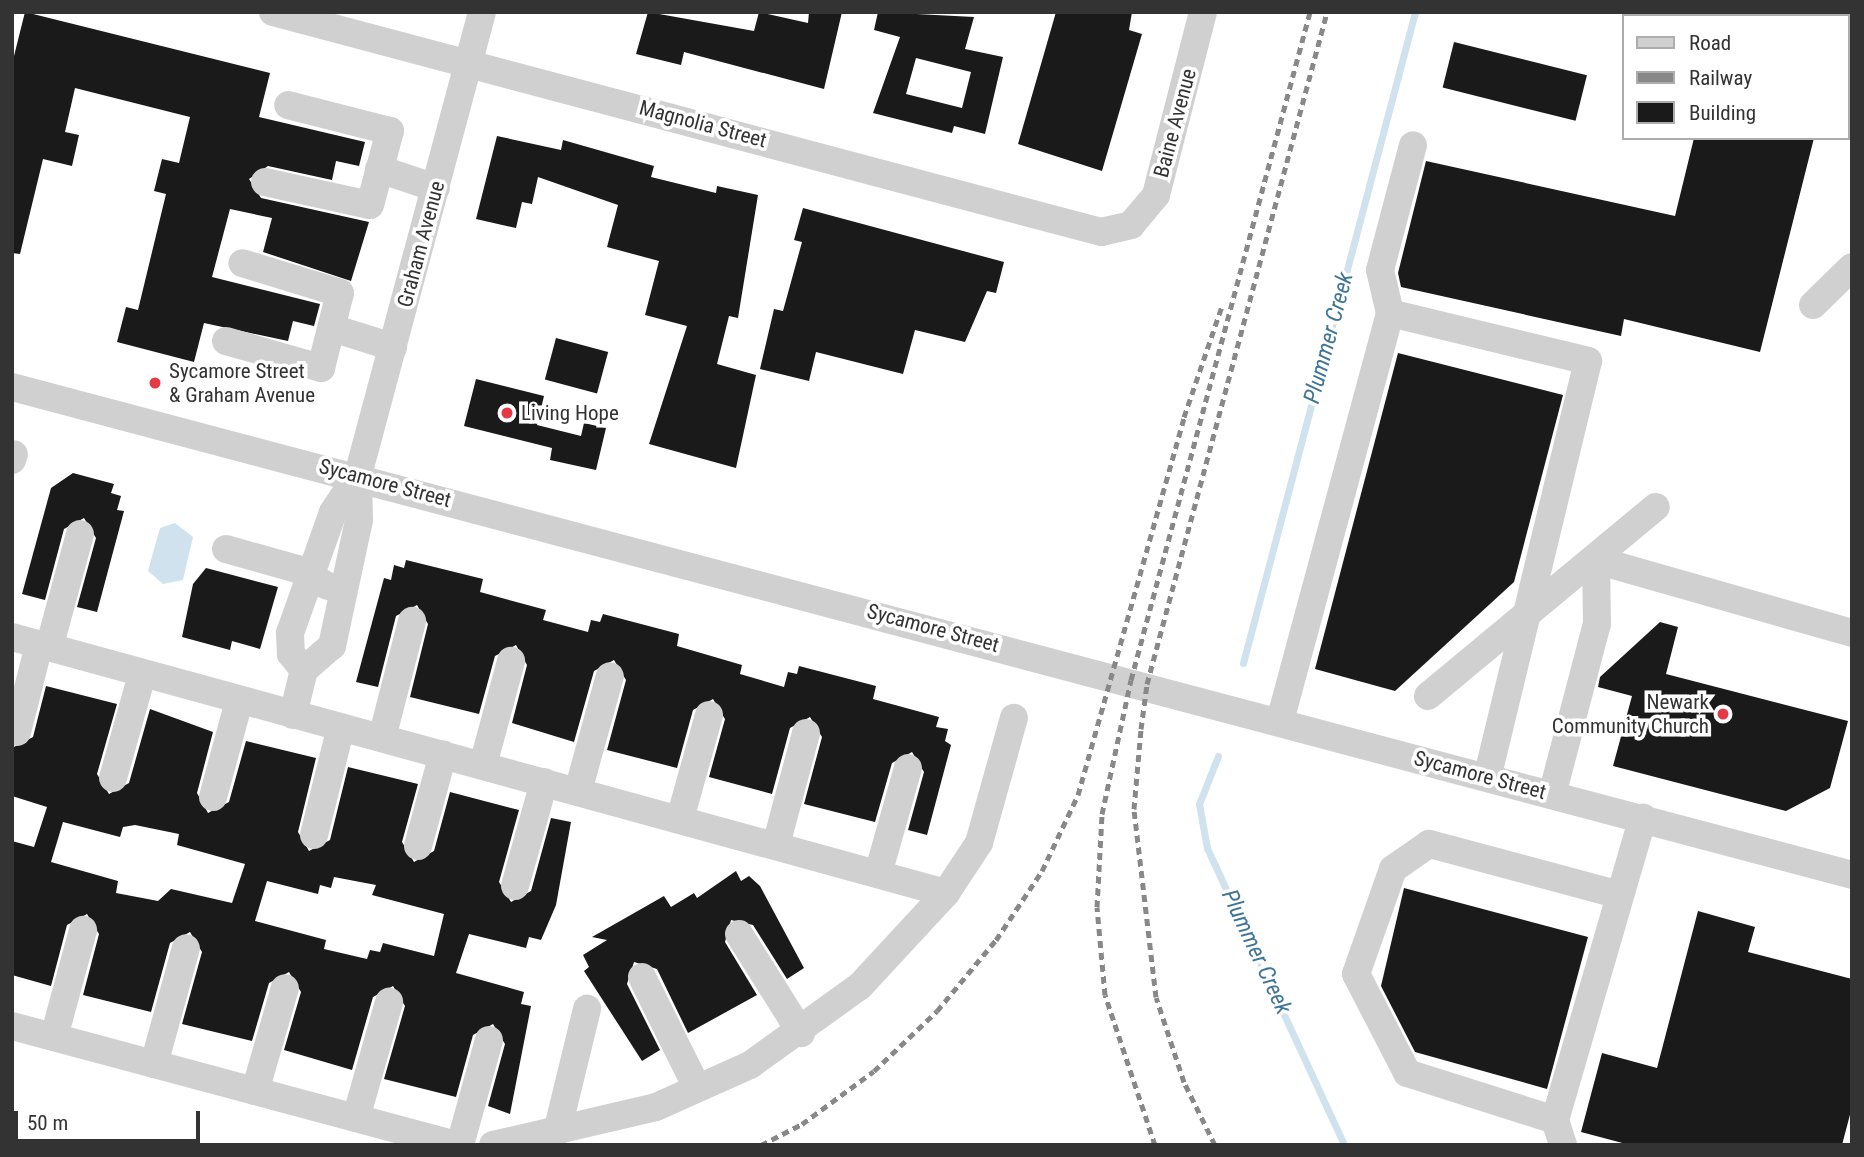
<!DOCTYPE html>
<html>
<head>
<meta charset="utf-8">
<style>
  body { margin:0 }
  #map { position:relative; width:1864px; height:1157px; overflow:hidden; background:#fff; font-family:"Roboto Condensed",sans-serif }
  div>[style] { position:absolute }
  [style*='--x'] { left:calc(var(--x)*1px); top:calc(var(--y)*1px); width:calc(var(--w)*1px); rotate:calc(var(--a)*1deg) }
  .water>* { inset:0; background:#cfe2ee }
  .stream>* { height:7px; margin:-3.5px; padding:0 3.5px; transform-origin:3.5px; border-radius:3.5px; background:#cfe2ee }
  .building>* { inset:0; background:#1a1a1a; transform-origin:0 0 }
  .minor>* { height:28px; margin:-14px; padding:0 14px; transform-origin:14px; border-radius:14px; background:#d0d0d0 }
  .rail>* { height:5px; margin-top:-2.5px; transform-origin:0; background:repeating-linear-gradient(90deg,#888 0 7px,transparent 0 12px) }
  .dots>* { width:19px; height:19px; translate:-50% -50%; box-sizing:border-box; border:4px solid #fff; border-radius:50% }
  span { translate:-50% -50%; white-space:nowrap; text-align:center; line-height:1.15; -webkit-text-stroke:7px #fff; paint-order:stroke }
  .street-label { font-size:21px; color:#333 }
  .poi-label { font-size:21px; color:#333 }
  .left { translate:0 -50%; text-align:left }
  .right { translate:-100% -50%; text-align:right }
  .water-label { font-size:23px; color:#3f7597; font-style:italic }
  .frame { position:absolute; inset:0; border:14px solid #333; pointer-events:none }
  .legend { position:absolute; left:1622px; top:14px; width:228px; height:126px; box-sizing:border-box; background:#fff; border:2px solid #adadad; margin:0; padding:9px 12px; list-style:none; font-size:21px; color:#333 }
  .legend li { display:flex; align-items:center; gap:14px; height:35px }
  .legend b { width:35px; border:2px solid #adadad }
  .scale { position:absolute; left:14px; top:1111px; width:186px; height:32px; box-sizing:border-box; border:4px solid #333; border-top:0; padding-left:9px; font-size:21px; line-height:24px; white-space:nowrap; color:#333; -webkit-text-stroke:5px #fff; paint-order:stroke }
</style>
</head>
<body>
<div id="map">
  <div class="water">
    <i style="clip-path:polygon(175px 523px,193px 537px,183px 580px,163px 584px,148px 571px,160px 528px)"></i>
  </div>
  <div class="stream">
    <i style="--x:1243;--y:663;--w:673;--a:-75.2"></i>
    <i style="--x:1218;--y:756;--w:52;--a:111.6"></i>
    <i style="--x:1199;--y:804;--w:45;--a:79.7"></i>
    <i style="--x:1207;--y:848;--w:327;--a:65.2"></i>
  </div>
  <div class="building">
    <i style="clip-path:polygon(25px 12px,270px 73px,259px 117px,365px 142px,359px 166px,336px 161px,332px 180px,268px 166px,249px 179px,261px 198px,369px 222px,351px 281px,263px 252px,272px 218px,230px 209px,212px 277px,320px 304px,314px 326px,293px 321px,288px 341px,204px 323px,194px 362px,117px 342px,126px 307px,138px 310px,166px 194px,154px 191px,162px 159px,179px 163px,190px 117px,75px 88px,65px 132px,79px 135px,72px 166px,43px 159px,20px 254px,12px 253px,12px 64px)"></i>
    <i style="clip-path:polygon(648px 12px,754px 31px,759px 12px,808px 23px,809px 12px,842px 12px,824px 89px,684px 52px,681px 65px,636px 54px)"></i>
    <i style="clip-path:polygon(evenodd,878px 12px,974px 17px,965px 49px,1003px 57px,985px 134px,954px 126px,952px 133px,873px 113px,900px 37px,874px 30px,878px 12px,916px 58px,971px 72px,962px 108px,906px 94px,916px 58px)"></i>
    <i style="clip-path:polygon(1056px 12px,1132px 12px,1129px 30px,1142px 34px,1102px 171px,1018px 144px)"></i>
    <i style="left:1454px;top:42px;width:137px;height:47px;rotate:14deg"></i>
    <i style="clip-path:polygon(497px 136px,561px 150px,563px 140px,654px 166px,651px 177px,716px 193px,717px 186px,758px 195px,738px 318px,729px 316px,717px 364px,756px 375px,736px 468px,649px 444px,687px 326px,645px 315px,659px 261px,607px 247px,618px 205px,538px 177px,532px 204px,522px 202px,516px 228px,476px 219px)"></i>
    <i style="clip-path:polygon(1694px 138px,1814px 138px,1760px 352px,1624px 319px,1621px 336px,1401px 287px,1398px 273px,1426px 161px,1675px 216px)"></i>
    <i style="clip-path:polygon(803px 208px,1004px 262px,996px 293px,987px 291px,965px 342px,915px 330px,903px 374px,816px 352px,809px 381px,760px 369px,774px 309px,783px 311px,802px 242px,794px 240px)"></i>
    <i style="left:556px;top:338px;width:54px;height:43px;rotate:15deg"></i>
    <i style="clip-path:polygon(1398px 353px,1563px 395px,1514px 582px,1395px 691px,1315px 669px)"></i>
    <i style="clip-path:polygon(476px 379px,544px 396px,537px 425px,581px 436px,584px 423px,606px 428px,596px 470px,550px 460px,552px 448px,464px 426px)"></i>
    <i style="clip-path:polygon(73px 473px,114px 484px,111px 493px,121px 496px,117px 510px,124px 511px,97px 612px,77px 607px,96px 538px,84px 518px,64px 529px,45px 600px,22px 594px,51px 488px)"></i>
    <i style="clip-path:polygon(406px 560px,483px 579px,480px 592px,546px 610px,543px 620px,588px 632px,591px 620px,600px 622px,603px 614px,679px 634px,677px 646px,742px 665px,740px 674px,784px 687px,788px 672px,797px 674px,799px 666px,876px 686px,873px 699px,939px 717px,936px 727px,948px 729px,945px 741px,951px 745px,927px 835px,908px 830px,924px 772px,912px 752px,892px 763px,875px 822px,804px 804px,822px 737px,810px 717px,790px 728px,772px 794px,709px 777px,725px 719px,713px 699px,693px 710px,677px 768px,607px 750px,626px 680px,614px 660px,594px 671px,574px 742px,512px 723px,527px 665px,516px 645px,495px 656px,479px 714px,410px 697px,428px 624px,417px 605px,396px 616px,378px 687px,356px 682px,384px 578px,391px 580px,394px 565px,404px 568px)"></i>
    <i style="clip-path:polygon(206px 568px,278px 587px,260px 649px,232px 641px,230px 650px,182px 637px,193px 584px)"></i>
    <i style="clip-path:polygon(1660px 622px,1678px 627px,1666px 674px,1848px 721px,1830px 788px,1786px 811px,1613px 766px,1632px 696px,1598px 687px,1600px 677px)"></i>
    <i style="clip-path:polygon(evenodd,46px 686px,117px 704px,97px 774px,109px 794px,129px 783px,150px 709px,213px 732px,197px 793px,208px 813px,229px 802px,246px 741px,316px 758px,298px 832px,309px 851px,330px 840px,348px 767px,418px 784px,402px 842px,414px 862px,434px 851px,450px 792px,519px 810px,499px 882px,511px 902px,531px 891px,551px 818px,571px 822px,556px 905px,541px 940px,529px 937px,526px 948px,469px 934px,456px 973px,524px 992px,521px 1004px,531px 1006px,510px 1114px,488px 1106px,505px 1044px,493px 1024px,473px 1035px,456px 1097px,384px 1079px,405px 1006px,393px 986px,373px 997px,352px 1070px,284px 1050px,301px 992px,289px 972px,269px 983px,252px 1041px,182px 1024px,202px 952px,190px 932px,170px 943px,151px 1012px,83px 995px,99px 934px,87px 914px,67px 925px,51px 986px,12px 975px,12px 841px,34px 847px,47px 807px,12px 796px,12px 748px,33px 737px,46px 686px,63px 822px,120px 837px,123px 827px,135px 825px,179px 834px,177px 845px,245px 864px,232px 903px,171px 889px,158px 901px,116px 893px,118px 881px,51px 862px,63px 822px,46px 686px,334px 877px,376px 885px,372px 895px,444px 914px,434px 956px,383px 943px,380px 952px,370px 950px,367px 959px,324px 949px,326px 940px,255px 921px,267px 881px,318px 894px,320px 885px,331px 888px,334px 877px)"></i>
    <i style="clip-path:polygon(736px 871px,741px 881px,749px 876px,760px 886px,804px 968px,787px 979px,753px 925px,731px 920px,725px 942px,757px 995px,688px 1033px,657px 969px,634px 962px,627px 984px,660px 1050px,642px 1061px,584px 971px,589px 967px,583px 955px,607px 940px,592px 937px,664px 896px,671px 907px,694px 893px,697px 898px)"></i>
    <i style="clip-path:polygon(1404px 888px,1588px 937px,1547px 1089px,1415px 1052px,1381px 986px)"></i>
    <i style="clip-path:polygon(1698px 911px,1755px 927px,1748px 952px,1852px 979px,1852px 1107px,1842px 1145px,1630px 1145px,1581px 1132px,1602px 1053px,1657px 1068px)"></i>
  </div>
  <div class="minor">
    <i style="--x:273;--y:12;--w:857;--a:14.88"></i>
    <i style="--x:1101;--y:232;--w:31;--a:-13"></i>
    <i style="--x:1131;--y:225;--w:39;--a:-50"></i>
    <i style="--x:1156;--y:195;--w:189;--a:-75.6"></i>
    <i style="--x:1726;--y:12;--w:14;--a:17"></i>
    <i style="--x:1848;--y:45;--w:4;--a:14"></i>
    <i style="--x:379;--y:169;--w:60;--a:18.4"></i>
    <i style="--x:265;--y:182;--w:107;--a:12.4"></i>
    <i style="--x:370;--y:205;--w:77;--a:-74.9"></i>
    <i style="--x:390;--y:131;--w:105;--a:-165.7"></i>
    <i style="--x:1813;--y:305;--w:54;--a:-44.3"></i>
    <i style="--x:1390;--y:313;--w:44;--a:-103.1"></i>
    <i style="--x:1380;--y:270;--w:129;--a:-75.2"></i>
    <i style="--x:332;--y:328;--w:64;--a:17.3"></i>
    <i style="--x:226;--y:341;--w:99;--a:15.9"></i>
    <i style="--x:321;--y:368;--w:77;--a:-75.8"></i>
    <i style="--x:340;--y:293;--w:102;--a:-163"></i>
    <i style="--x:12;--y:387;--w:1904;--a:14.85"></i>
    <i style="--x:12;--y:460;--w:6;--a:-72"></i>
    <i style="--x:226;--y:549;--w:74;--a:15.7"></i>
    <i style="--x:297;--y:569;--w:35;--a:29"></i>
    <i style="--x:12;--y:637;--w:968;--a:15.33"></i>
    <i style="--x:49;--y:648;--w:118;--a:-74.8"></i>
    <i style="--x:304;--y:670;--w:21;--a:-129"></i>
    <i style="--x:291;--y:654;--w:21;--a:-93"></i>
    <i style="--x:290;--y:633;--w:128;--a:-70.4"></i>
    <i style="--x:333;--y:512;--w:45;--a:-56"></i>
    <i style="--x:358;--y:475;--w:479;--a:-75"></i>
    <i style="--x:1428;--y:696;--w:296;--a:-39.7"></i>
    <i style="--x:293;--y:715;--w:46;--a:-76.3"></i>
    <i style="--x:304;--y:670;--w:37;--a:-41"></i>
    <i style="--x:332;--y:646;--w:129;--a:-77.9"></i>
    <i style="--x:359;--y:520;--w:45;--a:-91.3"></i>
    <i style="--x:1280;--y:721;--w:423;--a:-74.9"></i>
    <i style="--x:1390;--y:313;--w:204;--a:13.6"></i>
    <i style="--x:1588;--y:361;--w:428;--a:103.6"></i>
    <i style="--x:17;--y:732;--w:90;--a:-75.8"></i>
    <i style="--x:382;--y:738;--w:121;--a:-75.6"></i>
    <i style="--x:483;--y:765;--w:108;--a:-74.9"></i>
    <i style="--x:113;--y:778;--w:107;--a:-74.3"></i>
    <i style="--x:578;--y:791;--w:119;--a:-74.5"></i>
    <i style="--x:1552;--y:795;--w:177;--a:-75.3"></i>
    <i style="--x:1597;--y:624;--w:64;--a:-90.9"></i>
    <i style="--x:1596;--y:560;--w:266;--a:15.9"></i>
    <i style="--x:213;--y:797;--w:99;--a:-74.8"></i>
    <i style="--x:680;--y:819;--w:108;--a:-74.4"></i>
    <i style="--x:314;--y:835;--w:111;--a:-76"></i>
    <i style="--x:776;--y:845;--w:116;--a:-75"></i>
    <i style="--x:418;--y:846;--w:95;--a:-74.8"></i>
    <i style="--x:878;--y:874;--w:110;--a:-74.2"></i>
    <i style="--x:515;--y:886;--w:108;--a:-74.4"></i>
    <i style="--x:1620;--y:895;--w:198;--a:-165"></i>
    <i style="--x:1429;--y:844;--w:44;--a:145.2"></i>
    <i style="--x:1393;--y:869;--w:111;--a:109.4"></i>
    <i style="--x:1356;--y:974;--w:111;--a:62.7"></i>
    <i style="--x:1407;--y:1073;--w:155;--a:17.6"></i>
    <i style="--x:1555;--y:1120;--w:315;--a:-73.8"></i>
    <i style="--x:739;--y:934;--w:117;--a:57.9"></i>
    <i style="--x:642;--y:977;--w:124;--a:63.6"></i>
    <i style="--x:12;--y:1026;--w:461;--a:15"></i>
    <i style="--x:54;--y:1037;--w:111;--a:-74.8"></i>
    <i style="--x:154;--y:1064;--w:120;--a:-74.6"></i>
    <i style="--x:255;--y:1091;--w:107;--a:-73.8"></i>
    <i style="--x:356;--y:1118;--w:121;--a:-74.1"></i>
    <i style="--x:1555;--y:1120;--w:26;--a:72"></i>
    <i style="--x:557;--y:1132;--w:127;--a:-76.3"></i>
    <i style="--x:460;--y:1145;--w:109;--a:-74.6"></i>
    <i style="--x:493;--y:1145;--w:167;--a:-13.1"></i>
    <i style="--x:656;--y:1107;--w:103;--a:-24.1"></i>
    <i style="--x:750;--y:1065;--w:135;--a:-35.7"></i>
    <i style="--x:860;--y:986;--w:127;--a:-47.2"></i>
    <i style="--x:946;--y:893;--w:60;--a:-56.6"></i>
    <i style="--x:979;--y:843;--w:130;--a:-74.4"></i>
  </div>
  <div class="rail">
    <i style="--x:12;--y:1144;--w:4;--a:14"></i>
    <i style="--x:761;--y:1145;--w:46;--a:-27.1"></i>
    <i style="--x:802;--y:1124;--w:89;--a:-36.4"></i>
    <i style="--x:874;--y:1071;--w:87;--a:-43.6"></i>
    <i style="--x:937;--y:1011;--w:92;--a:-50.3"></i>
    <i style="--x:996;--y:940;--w:83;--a:-56.3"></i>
    <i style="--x:1042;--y:871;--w:84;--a:-64.7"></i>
    <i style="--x:1078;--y:795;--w:393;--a:-74.3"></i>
    <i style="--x:1184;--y:417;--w:117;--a:-71.1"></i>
    <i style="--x:1155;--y:1145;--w:158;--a:-108.4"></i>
    <i style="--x:1105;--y:995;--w:88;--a:-95.2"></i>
    <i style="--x:1097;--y:907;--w:93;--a:-86.9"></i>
    <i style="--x:1102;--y:814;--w:137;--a:-77.8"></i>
    <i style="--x:1131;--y:680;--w:692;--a:-75"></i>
    <i style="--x:1215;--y:1145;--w:70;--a:-116.2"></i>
    <i style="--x:1184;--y:1082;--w:89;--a:-108.2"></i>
    <i style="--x:1156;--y:997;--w:189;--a:-96.7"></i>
    <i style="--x:1134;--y:809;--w:80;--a:-85"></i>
    <i style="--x:1141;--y:729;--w:45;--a:-82.4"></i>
    <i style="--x:1147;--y:684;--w:696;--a:-75"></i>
  </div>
  <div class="dots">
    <i style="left:155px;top:383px;background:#e63946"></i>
    <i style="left:507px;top:413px;background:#e63946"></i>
    <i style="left:1723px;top:714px;background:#e63946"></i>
  </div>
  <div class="street-label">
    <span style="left:1175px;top:123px;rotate:-75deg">Baine Avenue</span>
    <span style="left:703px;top:124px;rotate:15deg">Magnolia Street</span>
    <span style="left:421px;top:244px;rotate:-75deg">Graham Avenue</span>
    <span style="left:385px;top:483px;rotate:15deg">Sycamore Street</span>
    <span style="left:933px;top:628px;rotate:15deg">Sycamore Street</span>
    <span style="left:1480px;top:775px;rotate:15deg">Sycamore Street</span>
  </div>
  <div class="poi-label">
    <span class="left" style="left:169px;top:383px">Sycamore Street<br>&amp; Graham Avenue</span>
    <span class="left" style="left:521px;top:413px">Living Hope</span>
    <span class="right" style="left:1709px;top:714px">Newark<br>Community Church</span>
  </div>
  <div class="water-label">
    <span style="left:1329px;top:338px;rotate:-75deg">Plummer Creek</span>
    <span style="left:1256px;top:952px;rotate:65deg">Plummer Creek</span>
  </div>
  <div class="frame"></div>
  <ul class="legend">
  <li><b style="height:9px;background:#d0d0d0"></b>Road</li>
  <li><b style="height:9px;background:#888"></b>Railway</li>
  <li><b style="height:19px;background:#1a1a1a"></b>Building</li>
  </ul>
  <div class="scale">50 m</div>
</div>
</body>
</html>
